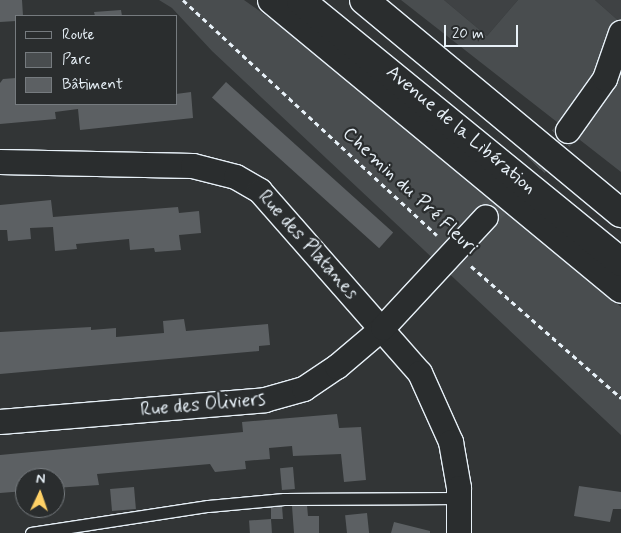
<!DOCTYPE html>
<html>
<head>
<meta charset="utf-8">
<style>
  body { margin:0 }
  #map { position:relative; width:621px; height:533px; overflow:hidden; background:#323536; font-family:Mynerve,sans-serif }
  div>[style] { position:absolute }
  [style*='--x'] { left:calc(var(--x)*1px); top:calc(var(--y)*1px); width:calc(var(--w)*1px); rotate:calc(var(--a)*1deg) }
  .built>* { inset:0; background:#3f4244 }
  .green>* { inset:0; background:#494d4f }
  .building>* { inset:0; background:#5c6063; transform-origin:0 0 }
  .minor-tunnel>* { height:24px; margin-top:-12px; transform-origin:0; background:repeating-linear-gradient(90deg,#4d5153 0 24px,transparent 0 36px) }
  .path>* { height:3px; margin-top:-1.5px; transform-origin:0; background:repeating-linear-gradient(90deg,#e8f1f8 0 5px,transparent 0 9px) }
  .roads { filter:drop-shadow(1px 0 #e8f1f8) drop-shadow(-1px 0 #e8f1f8) drop-shadow(0 1px #e8f1f8) drop-shadow(0 -1px #e8f1f8) }
  .service>* { height:11px; margin:-5.5px; padding:0 5.5px; transform-origin:5.5px; border-radius:5.5px; background:#2a2d2e }
  .minor>* { height:24px; margin:-12px; padding:0 12px; transform-origin:12px; border-radius:12px; background:#2a2d2e }
  .trunk>* { height:28px; margin:-14px; padding:0 14px; transform-origin:14px; border-radius:14px; background:#2a2d2e }
  span { translate:-50% -50%; white-space:nowrap; text-align:center; line-height:1.15; -webkit-text-stroke:4.5px #2a2d2e; paint-order:stroke }
  .street-label { font-size:19px; color:#e8f1f8 }
  .legend { position:absolute; left:15px; top:15px; width:162px; height:90px; box-sizing:border-box; background:#2a2d2e; border:1px solid #767b7f; margin:0; padding:6px 9px; list-style:none; font-size:15px; color:#e8f1f8 }
  .legend li { display:flex; align-items:center; gap:10px; height:25px }
  .legend b { width:25px; border:1px solid #767b7f }
  .north { position:absolute; left:15px; top:468px; width:50px; height:50px; box-sizing:border-box; background:#2a2d2e; border:1px solid #767b7f; border-radius:50%; rotate:3deg; font-size:14px; font-weight:700; line-height:20px; text-align:center; color:#e8f1f8 }
  .north::after { content:''; display:block; margin:auto; width:18px; height:22px; background:#ffd166; clip-path:polygon(50% 0,100% 100%,50% 72%,0 100%) }
  .scale { position:absolute; left:444px; top:25px; width:74px; height:22px; box-sizing:border-box; border:2px solid #e8f1f8; border-top:0; padding-left:6px; font-size:15px; line-height:18px; white-space:nowrap; color:#e8f1f8; -webkit-text-stroke:4px #2a2d2e; paint-order:stroke }
</style>
</head>
<body>
<div id="map">
  <div class="built">
    <i style="clip-path:polygon(444px 0,518px 0,487px 36px)"></i>
    <i style="clip-path:polygon(595px 0,621px 0,621px 23px)"></i>
  </div>
  <div class="green">
    <i style="clip-path:polygon(159px 0,244px 0,320px 54px,621px 307px,621px 435px,212px 51px,172px 8px)"></i>
    <i style="clip-path:polygon(401px 0,444px 0,487px 36px,518px 0,595px 0,621px 23px,621px 172px)"></i>
  </div>
  <div class="building">
    <i style="clip-path:polygon(0 0,22px 0,23px 16px,16px 16px,16px 21px,0 22px)"></i>
    <i style="clip-path:polygon(121px 10px,122px 16px,95px 16px,94px 12px)"></i>
    <i style="clip-path:polygon(16px 78px,16px 104px,176px 104px,176px 94px,191px 92px,193px 118px,80px 130px,78px 109px,55px 112px,56px 119px,0 124px,0 83px,3px 79px)"></i>
    <i style="left:226px;top:82px;width:225px;height:21px;rotate:42deg"></i>
    <i style="clip-path:polygon(51px 200px,53px 217px,178px 207px,179px 213px,199px 211px,201px 233px,179px 235px,181px 250px,155px 252px,154px 248px,130px 250px,129px 239px,76px 244px,77px 249px,55px 251px,53px 227px,30px 228px,31px 239px,8px 241px,7px 230px,0 230px,0 205px)"></i>
    <i style="clip-path:polygon(184px 319px,186px 331px,268px 324px,270px 345px,259px 346px,259px 351px,0 374px,0 332px,91px 327px,91px 330px,116px 328px,116px 337px,164px 333px,163px 321px)"></i>
    <i style="clip-path:polygon(337px 414px,339px 428px,361px 427px,366px 480px,344px 482px,341px 454px,293px 456px,292px 446px,269px 448px,270px 459px,245px 461px,246px 469px,215px 472px,210px 464px,97px 474px,99px 485px,55px 488px,55px 478px,25px 478px,25px 491px,0 493px,0 455px,243px 432px,242px 422px)"></i>
    <i style="left:293px;top:467px;width:22px;height:13px;rotate:85deg"></i>
    <i style="clip-path:polygon(579px 486px,621px 492px,621px 509px,613px 509px,610px 522px,574px 516px)"></i>
    <i style="left:134px;top:487px;width:22px;height:24px;rotate:85deg"></i>
    <i style="clip-path:polygon(307px 505px,308px 516px,319px 516px,319px 533px,294px 533px,292px 506px)"></i>
    <i style="clip-path:polygon(282px 506px,283px 519px,271px 519px,271px 507px)"></i>
    <i style="left:367px;top:513px;width:20px;height:22px;rotate:84deg"></i>
    <i style="left:271px;top:519px;width:14px;height:22px;rotate:86deg"></i>
    <i style="clip-path:polygon(394px 522px,430px 531px,430px 533px,391px 533px)"></i>
  </div>
  <div class="minor-tunnel">
    <i style="--x:486;--y:217;--w:119;--a:-46.4"></i>
  </div>
  <div class="path">
    <i style="--x:183;--y:0;--w:346;--a:42.8"></i>
    <i style="--x:471;--y:266;--w:200;--a:41.3"></i>
  </div>
  <div class="roads">
    <div class="service">
      <i style="--x:31;--y:533;--w:179;--a:-8.7"></i>
      <i style="--x:208;--y:506;--w:76;--a:-5.3"></i>
      <i style="--x:284;--y:499;--w:175;--a:-0.3"></i>
    </div>
    <div class="minor">
      <i style="--x:568;--y:131;--w:64;--a:-54.6"></i>
      <i style="--x:605;--y:79;--w:49;--a:-70.8"></i>
      <i style="--x:0;--y:162;--w:193;--a:1.2"></i>
      <i style="--x:193;--y:166;--w:44;--a:14.3"></i>
      <i style="--x:236;--y:177;--w:28;--a:30"></i>
      <i style="--x:260;--y:191;--w:242;--a:48.7"></i>
      <i style="--x:420;--y:373;--w:76;--a:65.8"></i>
      <i style="--x:451;--y:442;--w:47;--a:80.1"></i>
      <i style="--x:459;--y:488;--w:45;--a:90"></i>
      <i style="--x:0;--y:422;--w:266;--a:-4.7"></i>
      <i style="--x:265;--y:400;--w:41;--a:-15.8"></i>
      <i style="--x:304;--y:389;--w:40;--a:-34"></i>
      <i style="--x:337;--y:367;--w:60;--a:-40.3"></i>
      <i style="--x:383;--y:328;--w:151;--a:-47.1"></i>
    </div>
    <div class="trunk">
      <i style="--x:272;--y:0;--w:453;--a:39.6"></i>
      <i style="--x:364;--y:0;--w:334;--a:39.7"></i>
      <i style="--x:301;--y:1;--w:413;--a:39.2"></i>
    </div>
  </div>
  <div class="street-label">
    <span style="left:461px;top:130px;rotate:40deg">Avenue de la Libération</span>
    <span style="left:410px;top:191px;rotate:43deg">Chemin du Pré Fleuri</span>
    <span style="left:308px;top:245px;rotate:48deg">Rue des Platanes</span>
    <span style="left:203px;top:405px;rotate:-5deg">Rue des Oliviers</span>
  </div>
  <ul class="legend">
  <li><b style="height:6px;background:#2a2d2e"></b>Route</li>
  <li><b style="height:14px;background:#494d4f"></b>Parc</li>
  <li><b style="height:14px;background:#5c6063"></b>Bâtiment</li>
  </ul>
  <div class="north">N</div>
  <div class="scale">20 m</div>
</div>
</body>
</html>
